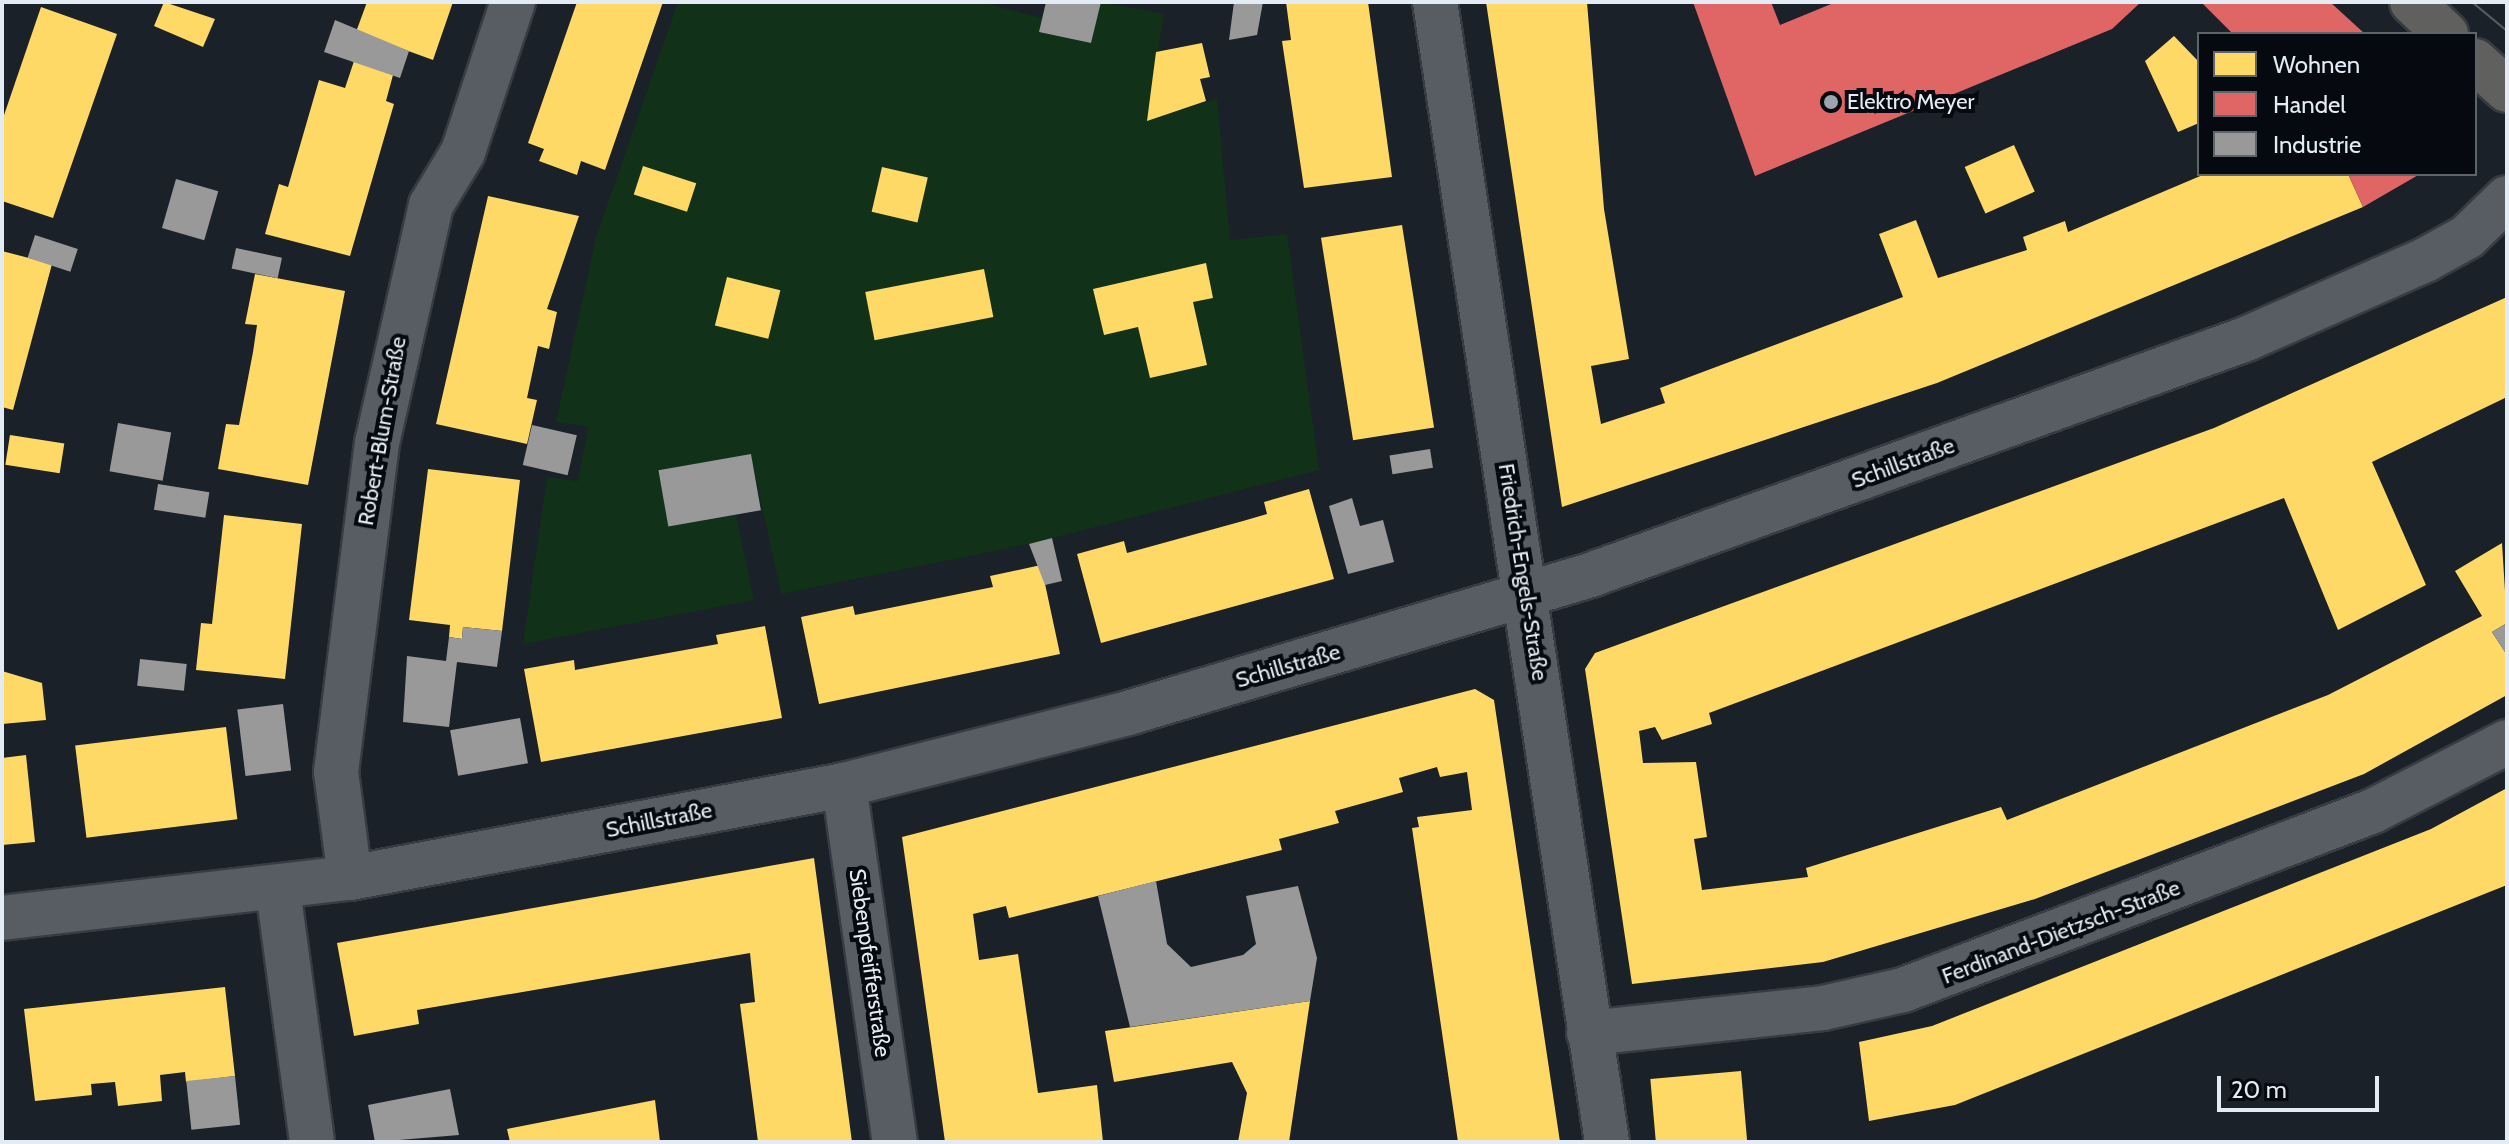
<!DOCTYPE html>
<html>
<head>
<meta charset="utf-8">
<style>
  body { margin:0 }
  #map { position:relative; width:2509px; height:1144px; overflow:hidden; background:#1a2129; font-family:Cabin,sans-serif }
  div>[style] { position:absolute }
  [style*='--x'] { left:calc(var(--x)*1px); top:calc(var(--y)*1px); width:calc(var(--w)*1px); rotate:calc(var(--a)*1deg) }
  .green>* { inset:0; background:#113118 }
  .homes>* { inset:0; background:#ffd966; transform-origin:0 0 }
  .shops>* { inset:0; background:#e06666 }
  .industry>* { inset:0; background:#999; transform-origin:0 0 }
  .roads { filter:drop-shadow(2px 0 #363c42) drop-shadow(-2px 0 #363c42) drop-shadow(0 2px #363c42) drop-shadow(0 -2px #363c42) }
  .minor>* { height:44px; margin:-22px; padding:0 22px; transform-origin:22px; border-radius:22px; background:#575d63 }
  .primary>* { height:44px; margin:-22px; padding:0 22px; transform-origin:22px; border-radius:22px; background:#60605f }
  .tram>* { height:2px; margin:-1px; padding:0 1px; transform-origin:1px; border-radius:1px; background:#565c61 }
  .dots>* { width:22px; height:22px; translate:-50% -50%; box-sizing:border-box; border:4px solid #060a10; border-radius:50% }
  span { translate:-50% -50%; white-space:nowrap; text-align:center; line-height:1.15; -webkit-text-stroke:8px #060a10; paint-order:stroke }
  .poi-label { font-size:22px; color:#e3ebf5 }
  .left { translate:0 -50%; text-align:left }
  .street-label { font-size:22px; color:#e3ebf5 }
  .frame { position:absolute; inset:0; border:4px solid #e3ebf5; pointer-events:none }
  .legend { position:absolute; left:2197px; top:32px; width:280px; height:144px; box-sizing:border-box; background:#060a10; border:2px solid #5e646c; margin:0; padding:10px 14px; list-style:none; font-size:24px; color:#e3ebf5 }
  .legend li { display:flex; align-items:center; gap:16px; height:40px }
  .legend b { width:40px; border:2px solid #5e646c }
  .scale { position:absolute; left:2217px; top:1076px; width:162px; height:36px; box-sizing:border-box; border:4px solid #e3ebf5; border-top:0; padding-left:10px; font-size:24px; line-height:28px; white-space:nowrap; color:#e3ebf5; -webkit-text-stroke:6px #060a10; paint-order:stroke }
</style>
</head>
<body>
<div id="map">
  <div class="green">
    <i style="clip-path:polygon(678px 2px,980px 2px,1042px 18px,1040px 32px,1091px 43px,1101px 2px,1164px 14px,1147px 120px,1217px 99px,1230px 240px,1287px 234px,1319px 470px,1029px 544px,781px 594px,751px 455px,659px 470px,669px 526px,736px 515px,754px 600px,523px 644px,547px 477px,578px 481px,588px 427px,556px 422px,596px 237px)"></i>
  </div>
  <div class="homes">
    <i style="clip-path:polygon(164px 2px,215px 19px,203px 47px,154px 26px)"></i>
    <i style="clip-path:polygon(367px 2px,453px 2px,433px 60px,356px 32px)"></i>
    <i style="clip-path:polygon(577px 2px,663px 2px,605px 170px,581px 161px,577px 175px,539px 161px,544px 149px,528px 143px)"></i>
    <i style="clip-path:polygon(1286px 2px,1368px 2px,1392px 177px,1304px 188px,1282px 41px,1291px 40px)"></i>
    <i style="clip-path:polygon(1486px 2px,1587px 2px,1604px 209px,1629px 359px,1591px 366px,1601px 424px,1665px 403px,1660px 388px,1903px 297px,1879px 234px,1916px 220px,1938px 278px,2027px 250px,2023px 237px,2065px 221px,2068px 232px,2205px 174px,2348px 174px,2363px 207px,1937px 383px,1562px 507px)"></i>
    <i style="clip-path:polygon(41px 7px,117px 34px,53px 218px,2px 201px,2px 121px)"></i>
    <i style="clip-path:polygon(2174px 36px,2199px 62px,2199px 123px,2178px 132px,2145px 61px)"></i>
    <i style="clip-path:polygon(1202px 43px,1210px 77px,1200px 79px,1206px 101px,1147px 121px,1156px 52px)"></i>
    <i style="clip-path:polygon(354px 61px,393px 75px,386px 101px,394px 104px,350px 256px,265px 234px,279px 184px,288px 187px,319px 80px,345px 88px)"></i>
    <i style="left:2014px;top:145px;width:51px;height:54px;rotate:66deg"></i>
    <i style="left:643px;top:166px;width:56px;height:30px;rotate:18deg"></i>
    <i style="left:882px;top:167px;width:47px;height:46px;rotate:13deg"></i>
    <i style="clip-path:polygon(488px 196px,579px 216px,547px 309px,557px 312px,549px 349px,538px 346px,527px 398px,537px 400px,527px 444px,436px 424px)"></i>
    <i style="left:1402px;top:225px;width:205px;height:82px;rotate:81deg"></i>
    <i style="clip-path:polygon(2px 251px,52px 264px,13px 410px,2px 407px)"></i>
    <i style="clip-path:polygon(1206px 263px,1213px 298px,1193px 302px,1207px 365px,1150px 378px,1138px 327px,1104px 335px,1093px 289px)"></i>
    <i style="left:984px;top:269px;width:49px;height:121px;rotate:79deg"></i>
    <i style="clip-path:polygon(255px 274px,345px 291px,308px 485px,218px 469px,226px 424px,239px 425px,253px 352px,257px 325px,245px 324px)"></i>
    <i style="left:727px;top:277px;width:55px;height:50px;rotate:14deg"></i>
    <i style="clip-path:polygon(2507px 297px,2507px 397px,2372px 462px,2426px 585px,2338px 630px,2284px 498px,1709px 713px,1712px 724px,1662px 740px,1655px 727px,1639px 731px,1643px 763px,1696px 762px,1707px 837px,1694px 839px,1702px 890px,1808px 877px,1806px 868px,2001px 807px,2007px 820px,2328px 695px,2482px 616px,2455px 571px,2502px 543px,2507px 623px,2492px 632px,2507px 655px,2507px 695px,2364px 774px,2035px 899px,1823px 962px,1632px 984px,1585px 669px,1595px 653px,2214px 428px)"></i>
    <i style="left:10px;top:435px;width:55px;height:30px;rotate:9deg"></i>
    <i style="clip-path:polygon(428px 469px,520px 480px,502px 631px,463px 627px,462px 639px,449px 637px,450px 625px,409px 620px)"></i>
    <i style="clip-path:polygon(1309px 489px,1334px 579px,1101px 643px,1077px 554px,1124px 541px,1127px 553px,1243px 521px,1267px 514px,1264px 502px)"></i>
    <i style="clip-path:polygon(224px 515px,302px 524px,285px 679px,196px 670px,201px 623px,212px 624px)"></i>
    <i style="clip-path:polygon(1041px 565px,1060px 654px,819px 704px,801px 617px,853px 606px,855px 615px,993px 587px,990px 576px)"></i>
    <i style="clip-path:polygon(765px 626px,782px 718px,541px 762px,524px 669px,574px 660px,575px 670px,602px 665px,718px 644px,716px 635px)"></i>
    <i style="clip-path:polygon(2px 671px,42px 683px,46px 720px,2px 724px)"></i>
    <i style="clip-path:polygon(1475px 689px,1494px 700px,1560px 1142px,1458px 1142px,1412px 828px,1419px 827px,1417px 817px,1472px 810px,1467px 772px,1440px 777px,1437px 767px,1399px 778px,1403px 792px,1335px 811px,1339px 823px,1279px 839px,1282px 850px,1009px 918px,1006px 906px,973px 914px,979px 960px,1018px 954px,1038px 1093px,1097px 1085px,1103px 1142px,945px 1142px,902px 837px)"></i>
    <i style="left:226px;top:727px;width:93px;height:152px;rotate:83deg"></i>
    <i style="clip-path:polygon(26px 755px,35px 842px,2px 845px,2px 758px)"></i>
    <i style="clip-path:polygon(2507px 788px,2507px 885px,1955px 1105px,1869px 1121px,1859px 1042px,1932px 1026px,2431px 829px)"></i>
    <i style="clip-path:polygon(814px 858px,852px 1142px,758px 1142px,740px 1004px,755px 1002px,750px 953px,417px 1010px,419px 1024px,354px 1036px,337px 943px)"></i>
    <i style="clip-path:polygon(225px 987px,235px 1076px,186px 1082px,185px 1072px,160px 1075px,162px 1101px,118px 1106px,115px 1082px,91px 1084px,92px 1095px,35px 1101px,24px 1009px)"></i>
    <i style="clip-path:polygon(1310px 1001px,1289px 1142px,1238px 1142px,1247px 1093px,1232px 1062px,1114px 1082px,1105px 1031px)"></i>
    <i style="left:1741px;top:1071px;width:71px;height:91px;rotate:85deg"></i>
    <i style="clip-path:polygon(655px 1100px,660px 1142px,510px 1142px,507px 1129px)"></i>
  </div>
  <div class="shops">
    <i style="clip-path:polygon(1693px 2px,1771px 2px,1780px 25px,1836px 2px,2141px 2px,2112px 29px,1755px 176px)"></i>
    <i style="clip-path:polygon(2201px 2px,2330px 2px,2365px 34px,2233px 34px)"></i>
    <i style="clip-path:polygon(2348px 174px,2420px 174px,2363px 207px)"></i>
  </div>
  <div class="industry">
    <i style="clip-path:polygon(1046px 2px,1101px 2px,1091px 43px,1039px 32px)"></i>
    <i style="clip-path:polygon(1234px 2px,1263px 2px,1257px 35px,1229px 40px)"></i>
    <i style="clip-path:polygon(335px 20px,409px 51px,400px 78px,324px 52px)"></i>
    <i style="left:176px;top:179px;width:44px;height:51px;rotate:16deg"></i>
    <i style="left:35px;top:235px;width:45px;height:24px;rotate:18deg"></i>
    <i style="left:236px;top:248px;width:47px;height:21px;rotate:12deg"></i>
    <i style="left:118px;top:423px;width:54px;height:49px;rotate:10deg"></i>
    <i style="left:532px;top:425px;width:46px;height:41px;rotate:13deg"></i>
    <i style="left:1430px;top:449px;width:19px;height:41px;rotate:81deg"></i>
    <i style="left:751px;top:454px;width:57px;height:94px;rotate:80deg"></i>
    <i style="left:158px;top:484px;width:52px;height:26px;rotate:9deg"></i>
    <i style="clip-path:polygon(1352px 498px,1360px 526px,1383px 520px,1394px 562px,1348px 574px,1329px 506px)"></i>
    <i style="clip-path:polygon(1052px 538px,1062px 581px,1045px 585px,1029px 544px)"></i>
    <i style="clip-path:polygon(2507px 623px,2507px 655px,2492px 632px)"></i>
    <i style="clip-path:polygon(463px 627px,502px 631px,497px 667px,457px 662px,449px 727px,403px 722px,407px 656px,446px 661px,449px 637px,462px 639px)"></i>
    <i style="left:140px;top:659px;width:47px;height:27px;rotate:6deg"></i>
    <i style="left:283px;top:704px;width:67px;height:46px;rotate:83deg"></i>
    <i style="left:520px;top:718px;width:46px;height:71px;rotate:80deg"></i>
    <i style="clip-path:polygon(1156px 881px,1167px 944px,1191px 967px,1243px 955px,1256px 944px,1246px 896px,1298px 886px,1317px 958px,1310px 1001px,1130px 1027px,1098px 896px)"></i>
    <i style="left:235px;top:1076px;width:49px;height:49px;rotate:84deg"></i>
    <i style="clip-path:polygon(450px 1089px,459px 1135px,375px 1142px,368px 1105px)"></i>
  </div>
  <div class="roads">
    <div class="minor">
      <i style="--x:1435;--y:2;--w:1153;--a:81.42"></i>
      <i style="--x:844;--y:785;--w:361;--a:81.9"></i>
      <i style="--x:350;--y:878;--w:107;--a:-97.5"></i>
      <i style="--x:336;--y:772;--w:332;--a:-82.9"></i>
      <i style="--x:377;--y:443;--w:244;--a:-77.2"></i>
      <i style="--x:431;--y:205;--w:62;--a:-58.9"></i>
      <i style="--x:463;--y:152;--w:158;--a:-71.6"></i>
      <i style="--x:278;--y:890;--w:254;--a:82.3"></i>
      <i style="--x:2;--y:918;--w:350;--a:-6.6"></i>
      <i style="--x:350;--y:878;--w:503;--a:-10.66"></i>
      <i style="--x:844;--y:785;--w:293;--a:-14.2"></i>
      <i style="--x:1128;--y:713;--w:485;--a:-16.6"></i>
      <i style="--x:1593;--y:574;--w:694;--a:-19.79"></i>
      <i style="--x:2246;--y:339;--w:198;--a:-23.8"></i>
      <i style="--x:2427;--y:259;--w:46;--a:-28.8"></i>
      <i style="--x:2467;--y:237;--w:56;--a:-44.3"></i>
      <i style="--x:1589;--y:1033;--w:235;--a:-6.1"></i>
      <i style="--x:1823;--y:1008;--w:82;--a:-12.7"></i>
      <i style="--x:1903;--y:990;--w:503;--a:-20.85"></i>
      <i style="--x:2373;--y:811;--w:151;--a:-27.2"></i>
    </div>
    <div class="primary">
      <i style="--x:2412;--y:2;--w:47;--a:43.3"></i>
      <i style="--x:2475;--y:61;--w:43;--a:42.2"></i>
    </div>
  </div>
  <div class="tram">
    <i style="--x:2472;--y:2;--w:45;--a:39.6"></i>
  </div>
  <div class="dots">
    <i style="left:1831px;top:102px;background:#9da4ae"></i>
  </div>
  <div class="poi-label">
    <span class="left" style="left:1847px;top:102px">Elektro Meyer</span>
  </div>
  <div class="street-label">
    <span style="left:382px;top:431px;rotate:-80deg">Robert-Blum-Straße</span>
    <span style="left:1903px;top:463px;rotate:-20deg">Schillstraße</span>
    <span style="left:1523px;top:572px;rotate:81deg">Friedrich-Engels-Straße</span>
    <span style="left:1288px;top:666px;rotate:-16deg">Schillstraße</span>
    <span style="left:659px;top:820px;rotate:-11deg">Schillstraße</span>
    <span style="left:2061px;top:932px;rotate:-21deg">Ferdinand-Dietzsch-Straße</span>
    <span style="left:870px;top:963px;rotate:82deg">Siebenpfeifferstraße</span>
  </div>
  <div class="frame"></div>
  <ul class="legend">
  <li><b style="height:22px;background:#ffd966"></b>Wohnen</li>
  <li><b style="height:22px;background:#e06666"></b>Handel</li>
  <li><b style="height:22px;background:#999"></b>Industrie</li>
  </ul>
  <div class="scale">20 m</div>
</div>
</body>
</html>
